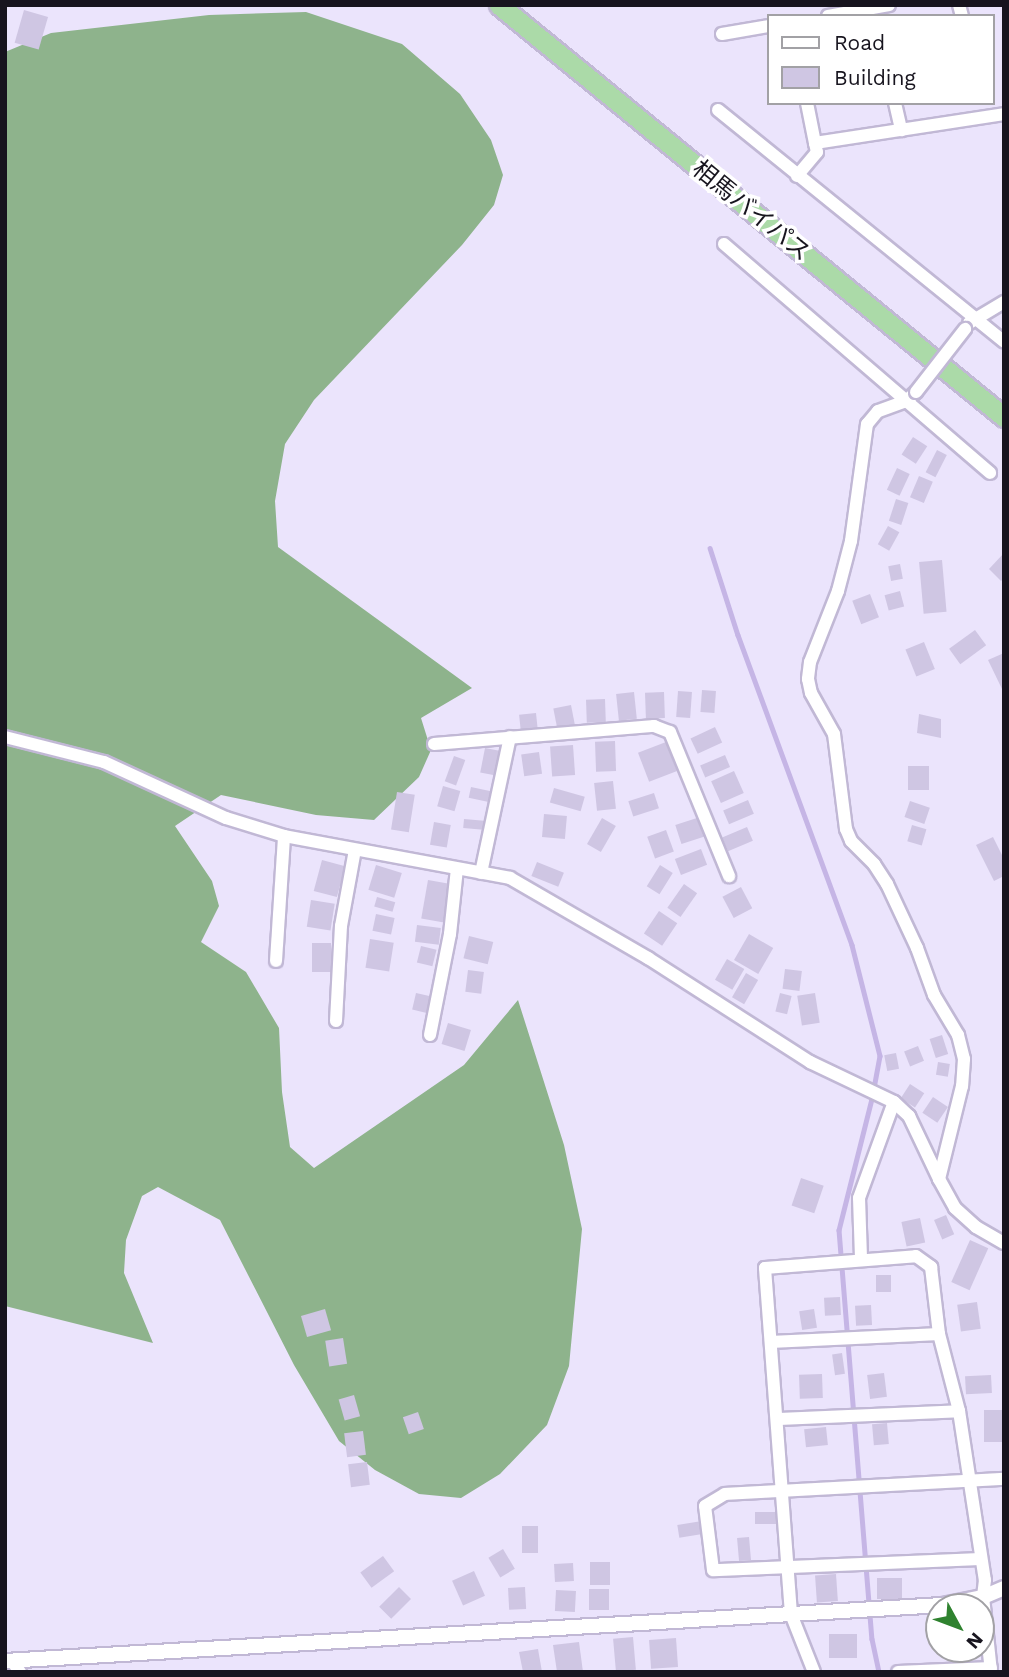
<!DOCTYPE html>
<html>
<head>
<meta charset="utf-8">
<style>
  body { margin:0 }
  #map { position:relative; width:1009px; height:1677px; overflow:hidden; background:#ebe4fc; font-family:"Work Sans","Noto Sans JP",sans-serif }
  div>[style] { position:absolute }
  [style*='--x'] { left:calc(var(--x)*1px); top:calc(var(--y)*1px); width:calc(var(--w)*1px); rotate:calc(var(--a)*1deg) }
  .forest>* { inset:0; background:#8eb38c }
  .stream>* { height:4.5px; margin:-2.25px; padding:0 2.25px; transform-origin:2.25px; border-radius:2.25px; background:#c5b5e5 }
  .building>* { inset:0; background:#cfc6e3; transform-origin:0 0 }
  .roads { filter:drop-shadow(2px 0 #c1b8d5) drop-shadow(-2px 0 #c1b8d5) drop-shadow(0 2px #c1b8d5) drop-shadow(0 -2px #c1b8d5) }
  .minor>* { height:12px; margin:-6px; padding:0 6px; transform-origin:6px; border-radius:6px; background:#fff }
  .tertiary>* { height:14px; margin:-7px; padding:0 7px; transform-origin:7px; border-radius:7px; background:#fff }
  .trunk>* { height:19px; margin:-9.5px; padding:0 9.5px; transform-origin:9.5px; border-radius:9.5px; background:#abdaa8 }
  .bridges { filter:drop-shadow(2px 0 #c1b8d5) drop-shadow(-2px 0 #c1b8d5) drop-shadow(0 2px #c1b8d5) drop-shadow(0 -2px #c1b8d5) }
  .minor-bridge>* { height:12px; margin:-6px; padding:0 6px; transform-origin:6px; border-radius:6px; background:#fff }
  span { translate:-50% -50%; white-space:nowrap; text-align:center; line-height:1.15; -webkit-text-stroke:7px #fff; paint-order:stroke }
  .street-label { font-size:24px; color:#17141e }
  .frame { position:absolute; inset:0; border:7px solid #17141e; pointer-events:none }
  .legend { position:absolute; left:767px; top:14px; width:228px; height:91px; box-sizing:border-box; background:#fff; border:2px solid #a2a1a5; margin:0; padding:9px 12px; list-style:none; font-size:21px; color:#17141e }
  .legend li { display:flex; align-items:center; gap:14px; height:35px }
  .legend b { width:35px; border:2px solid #a2a1a5 }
  .north { position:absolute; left:925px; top:1593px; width:70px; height:70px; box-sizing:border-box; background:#fff; border:2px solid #a2a1a5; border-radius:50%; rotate:131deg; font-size:19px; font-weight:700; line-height:28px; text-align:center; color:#17141e }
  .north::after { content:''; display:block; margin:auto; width:24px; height:32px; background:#2f822f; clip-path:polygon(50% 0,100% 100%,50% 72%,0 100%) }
</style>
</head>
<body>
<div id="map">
  <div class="forest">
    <i style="clip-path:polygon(306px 12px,402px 44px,460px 94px,491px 140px,503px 175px,494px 205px,462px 245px,314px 400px,285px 444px,275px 501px,278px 547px,472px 688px,421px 718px,431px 750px,419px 777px,374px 820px,316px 815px,221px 795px,175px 826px,212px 881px,219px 906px,201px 942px,246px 972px,279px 1028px,282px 1092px,290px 1147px,314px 1168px,464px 1065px,518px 1000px,564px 1145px,582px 1229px,569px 1366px,547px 1425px,500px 1474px,461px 1498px,419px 1494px,375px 1470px,339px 1441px,294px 1365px,220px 1220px,158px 1187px,142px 1196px,126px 1240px,124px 1273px,153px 1343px,5px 1306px,5px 52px,51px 33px,209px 15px)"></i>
  </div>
  <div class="stream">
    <i style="--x:710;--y:548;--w:91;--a:72.2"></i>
    <i style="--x:738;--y:635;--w:330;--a:69.8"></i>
    <i style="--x:852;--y:945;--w:114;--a:75.8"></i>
    <i style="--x:880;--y:1056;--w:44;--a:100.5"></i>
    <i style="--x:872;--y:1099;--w:135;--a:104.1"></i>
    <i style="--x:839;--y:1230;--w:410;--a:85.4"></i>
    <i style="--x:872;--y:1639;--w:34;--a:78"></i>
  </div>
  <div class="building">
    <i style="left:24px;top:10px;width:25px;height:34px;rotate:16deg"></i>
    <i style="left:913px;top:437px;width:17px;height:21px;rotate:33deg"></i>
    <i style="left:937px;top:450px;width:11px;height:25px;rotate:27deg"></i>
    <i style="left:897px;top:468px;width:14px;height:24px;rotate:25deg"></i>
    <i style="left:919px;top:476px;width:15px;height:23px;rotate:23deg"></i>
    <i style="left:896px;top:499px;width:13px;height:23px;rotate:18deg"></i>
    <i style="left:888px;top:526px;width:13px;height:21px;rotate:29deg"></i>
    <i style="clip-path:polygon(1004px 553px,1004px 578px,1001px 581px,989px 569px)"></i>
    <i style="left:942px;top:560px;width:52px;height:23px;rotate:85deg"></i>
    <i style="left:900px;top:564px;width:15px;height:12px;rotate:79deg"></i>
    <i style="left:900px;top:591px;width:16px;height:16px;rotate:75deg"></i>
    <i style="left:870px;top:594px;width:25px;height:19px;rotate:69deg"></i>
    <i style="left:975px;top:630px;width:19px;height:32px;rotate:54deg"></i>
    <i style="left:924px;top:642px;width:29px;height:20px;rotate:68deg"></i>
    <i style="clip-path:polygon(1004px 653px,1004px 688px,1002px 689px,988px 660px)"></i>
    <i style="left:702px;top:690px;width:14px;height:22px;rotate:4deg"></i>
    <i style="left:678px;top:691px;width:14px;height:26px;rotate:4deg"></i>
    <i style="left:634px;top:692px;width:27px;height:18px;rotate:84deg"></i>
    <i style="left:664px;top:692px;width:26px;height:19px;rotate:88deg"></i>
    <i style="left:605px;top:699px;width:23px;height:19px;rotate:88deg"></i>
    <i style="left:571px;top:705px;width:21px;height:18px;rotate:79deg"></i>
    <i style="left:536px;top:713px;width:19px;height:17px;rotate:84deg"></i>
    <i style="clip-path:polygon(919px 714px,941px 719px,941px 738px,917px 733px)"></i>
    <i style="left:715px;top:727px;width:17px;height:27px;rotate:65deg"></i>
    <i style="left:615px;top:741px;width:30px;height:20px;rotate:88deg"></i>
    <i style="left:666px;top:742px;width:31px;height:30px;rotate:69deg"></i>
    <i style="left:573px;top:745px;width:30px;height:23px;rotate:86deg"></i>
    <i style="left:485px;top:748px;width:20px;height:25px;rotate:11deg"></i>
    <i style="left:539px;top:752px;width:22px;height:18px;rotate:82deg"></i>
    <i style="left:725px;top:755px;width:13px;height:27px;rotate:67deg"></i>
    <i style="left:454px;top:756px;width:12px;height:27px;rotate:20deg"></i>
    <i style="left:908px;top:766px;width:21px;height:24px"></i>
    <i style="left:734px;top:771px;width:24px;height:25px;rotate:66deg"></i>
    <i style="left:613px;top:781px;width:28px;height:19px;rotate:84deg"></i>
    <i style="left:443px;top:786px;width:18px;height:21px;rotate:16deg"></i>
    <i style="left:471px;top:787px;width:24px;height:11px;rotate:12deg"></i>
    <i style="left:554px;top:788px;width:32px;height:15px;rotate:16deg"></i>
    <i style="left:397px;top:792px;width:18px;height:38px;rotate:9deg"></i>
    <i style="left:654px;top:793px;width:16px;height:27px;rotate:72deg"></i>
    <i style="left:748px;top:800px;width:15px;height:27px;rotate:67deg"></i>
    <i style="left:910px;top:801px;width:21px;height:17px;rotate:19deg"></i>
    <i style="left:544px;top:814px;width:23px;height:23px;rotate:5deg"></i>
    <i style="left:700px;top:817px;width:20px;height:26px;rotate:72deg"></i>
    <i style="left:602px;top:818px;width:16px;height:30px;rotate:30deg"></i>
    <i style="left:464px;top:819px;width:23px;height:9px;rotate:5deg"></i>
    <i style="left:434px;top:822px;width:17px;height:23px;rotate:10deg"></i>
    <i style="left:912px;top:825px;width:15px;height:17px;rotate:16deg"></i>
    <i style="left:747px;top:827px;width:15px;height:27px;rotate:67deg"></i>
    <i style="left:666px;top:830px;width:23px;height:20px;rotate:70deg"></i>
    <i style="clip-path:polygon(993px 837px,1004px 859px,1004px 876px,994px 881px,976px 845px)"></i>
    <i style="left:701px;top:849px;width:17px;height:28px;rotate:69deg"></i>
    <i style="left:322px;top:860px;width:24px;height:32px;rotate:15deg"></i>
    <i style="left:537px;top:862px;width:29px;height:15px;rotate:22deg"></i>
    <i style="left:376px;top:865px;width:27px;height:26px;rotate:17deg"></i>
    <i style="left:660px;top:865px;width:15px;height:25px;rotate:32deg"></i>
    <i style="left:428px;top:880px;width:23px;height:39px;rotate:10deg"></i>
    <i style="left:684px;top:884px;width:16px;height:29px;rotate:35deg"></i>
    <i style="left:741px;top:887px;width:24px;height:21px;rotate:62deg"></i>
    <i style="left:377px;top:897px;width:19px;height:10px;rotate:16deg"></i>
    <i style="left:311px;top:900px;width:24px;height:27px;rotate:9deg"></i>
    <i style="left:659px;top:911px;width:22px;height:27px;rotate:34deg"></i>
    <i style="left:376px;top:914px;width:19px;height:17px;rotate:12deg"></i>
    <i style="left:417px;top:925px;width:24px;height:17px;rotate:7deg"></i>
    <i style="left:749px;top:934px;width:28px;height:30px;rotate:30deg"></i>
    <i style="left:469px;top:936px;width:25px;height:23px;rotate:14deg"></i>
    <i style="left:370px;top:939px;width:24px;height:29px;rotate:9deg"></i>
    <i style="left:312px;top:943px;width:19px;height:29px"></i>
    <i style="left:421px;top:946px;width:16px;height:17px;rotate:14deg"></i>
    <i style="left:727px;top:959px;width:20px;height:24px;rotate:30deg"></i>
    <i style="left:785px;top:969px;width:17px;height:20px;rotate:7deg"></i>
    <i style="left:468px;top:970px;width:16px;height:22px;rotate:7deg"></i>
    <i style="left:746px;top:973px;width:14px;height:28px;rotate:30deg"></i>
    <i style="left:416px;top:993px;width:17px;height:17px;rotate:13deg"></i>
    <i style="left:780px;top:993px;width:12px;height:19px;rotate:14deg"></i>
    <i style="left:815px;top:993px;width:30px;height:18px;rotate:81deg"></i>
    <i style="left:448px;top:1023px;width:24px;height:22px;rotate:17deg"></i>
    <i style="left:942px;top:1035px;width:20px;height:13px;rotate:72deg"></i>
    <i style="left:918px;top:1046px;width:16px;height:15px;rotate:68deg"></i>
    <i style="left:896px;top:1053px;width:16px;height:12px;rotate:79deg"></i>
    <i style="left:938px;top:1062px;width:12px;height:13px;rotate:9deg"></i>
    <i style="left:910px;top:1084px;width:17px;height:17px;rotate:33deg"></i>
    <i style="left:933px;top:1097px;width:18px;height:19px;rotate:34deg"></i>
    <i style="left:801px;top:1178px;width:24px;height:29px;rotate:19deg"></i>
    <i style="left:946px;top:1215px;width:21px;height:13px;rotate:67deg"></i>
    <i style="left:920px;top:1218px;width:25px;height:19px;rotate:78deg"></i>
    <i style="left:970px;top:1240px;width:20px;height:46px;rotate:24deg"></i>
    <i style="left:876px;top:1275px;width:15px;height:17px"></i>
    <i style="left:840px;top:1297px;width:18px;height:16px;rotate:87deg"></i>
    <i style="left:977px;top:1302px;width:27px;height:20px;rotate:82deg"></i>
    <i style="left:871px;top:1305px;width:20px;height:16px;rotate:87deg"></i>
    <i style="left:325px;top:1309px;width:22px;height:25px;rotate:74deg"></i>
    <i style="left:814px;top:1309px;width:19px;height:15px;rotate:81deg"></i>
    <i style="left:343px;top:1338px;width:26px;height:18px;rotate:81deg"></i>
    <i style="left:842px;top:1353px;width:21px;height:10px;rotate:82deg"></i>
    <i style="left:884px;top:1373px;width:24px;height:17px;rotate:83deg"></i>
    <i style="left:822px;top:1374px;width:24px;height:23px;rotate:88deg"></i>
    <i style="left:991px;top:1375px;width:18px;height:26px;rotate:87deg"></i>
    <i style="left:354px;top:1395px;width:22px;height:16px;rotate:74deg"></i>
    <i style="left:984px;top:1410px;width:18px;height:32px"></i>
    <i style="left:418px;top:1412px;width:18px;height:16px;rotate:71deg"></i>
    <i style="left:887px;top:1423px;width:21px;height:15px;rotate:85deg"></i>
    <i style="left:826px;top:1427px;width:18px;height:22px;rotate:84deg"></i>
    <i style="left:363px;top:1431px;width:24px;height:19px;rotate:83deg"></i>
    <i style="left:367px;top:1462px;width:23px;height:19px;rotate:83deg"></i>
    <i style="left:776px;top:1512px;width:12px;height:21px;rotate:90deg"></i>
    <i style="left:702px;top:1521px;width:13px;height:25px;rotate:81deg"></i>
    <i style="left:522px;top:1526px;width:16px;height:27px"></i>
    <i style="left:749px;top:1537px;width:23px;height:12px;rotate:85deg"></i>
    <i style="left:503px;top:1549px;width:23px;height:17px;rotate:59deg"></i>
    <i style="left:383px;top:1556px;width:19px;height:28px;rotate:54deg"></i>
    <i style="left:590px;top:1562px;width:20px;height:23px"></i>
    <i style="left:573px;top:1563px;width:18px;height:19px;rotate:87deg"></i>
    <i style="left:474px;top:1571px;width:27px;height:24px;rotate:66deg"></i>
    <i style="left:836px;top:1574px;width:27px;height:21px;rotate:86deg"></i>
    <i style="left:877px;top:1578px;width:25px;height:21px"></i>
    <i style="left:399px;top:1587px;width:17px;height:28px;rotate:45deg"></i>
    <i style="left:525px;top:1587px;width:22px;height:17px;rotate:87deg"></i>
    <i style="left:609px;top:1589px;width:21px;height:20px;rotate:90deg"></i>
    <i style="left:556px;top:1590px;width:20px;height:21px;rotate:3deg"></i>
    <i style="left:829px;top:1634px;width:28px;height:24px"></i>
    <i style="left:633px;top:1637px;width:33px;height:20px;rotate:85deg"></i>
    <i style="left:676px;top:1638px;width:29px;height:27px;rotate:86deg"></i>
    <i style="clip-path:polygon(579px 1642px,583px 1672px,557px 1672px,553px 1645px)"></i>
    <i style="clip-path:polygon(538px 1649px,542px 1672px,523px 1672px,519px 1652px)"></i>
  </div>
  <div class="roads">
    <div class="minor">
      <i style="--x:959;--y:5;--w:11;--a:75"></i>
      <i style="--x:828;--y:16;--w:62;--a:-10.2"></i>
      <i style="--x:722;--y:34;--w:48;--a:-9.7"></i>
      <i style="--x:807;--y:103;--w:41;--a:78.7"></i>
      <i style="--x:815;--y:143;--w:191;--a:-8.7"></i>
      <i style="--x:895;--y:103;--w:28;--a:77"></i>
      <i style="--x:718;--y:110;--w:368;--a:39"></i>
      <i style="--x:797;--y:176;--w:31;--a:-50"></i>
      <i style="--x:817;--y:152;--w:9;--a:-103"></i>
      <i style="--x:724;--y:244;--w:351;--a:40.7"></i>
      <i style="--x:969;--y:323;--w:41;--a:-31"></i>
      <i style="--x:916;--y:392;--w:13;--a:138"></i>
      <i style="--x:906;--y:401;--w:30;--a:160"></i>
      <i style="--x:878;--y:411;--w:17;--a:130"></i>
      <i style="--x:867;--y:424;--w:118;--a:97.8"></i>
      <i style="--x:851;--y:541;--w:52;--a:104.6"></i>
      <i style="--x:838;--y:591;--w:76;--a:111.5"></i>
      <i style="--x:810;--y:662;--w:17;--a:97"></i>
      <i style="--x:808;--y:679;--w:14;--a:78"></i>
      <i style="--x:811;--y:693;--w:47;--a:60.7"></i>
      <i style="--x:834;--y:734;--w:96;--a:82.8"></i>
      <i style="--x:846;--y:829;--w:13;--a:67"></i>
      <i style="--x:851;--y:841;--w:33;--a:45"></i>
      <i style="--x:874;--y:864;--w:24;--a:57"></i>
      <i style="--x:887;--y:884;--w:71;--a:64.9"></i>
      <i style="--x:917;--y:948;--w:50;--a:70.1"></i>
      <i style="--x:934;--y:995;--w:47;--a:59"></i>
      <i style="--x:958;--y:1035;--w:25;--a:76"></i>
      <i style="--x:964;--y:1059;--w:27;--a:94"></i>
      <i style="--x:962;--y:1086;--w:96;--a:103.9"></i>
      <i style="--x:939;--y:1179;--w:33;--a:61"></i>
      <i style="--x:955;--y:1208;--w:28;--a:42"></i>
      <i style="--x:976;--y:1227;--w:32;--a:30"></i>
      <i style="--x:5;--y:737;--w:102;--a:14.2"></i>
      <i style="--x:104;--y:762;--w:134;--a:24.7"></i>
      <i style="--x:226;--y:818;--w:61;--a:17.2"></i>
      <i style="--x:284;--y:836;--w:230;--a:10.5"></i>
      <i style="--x:510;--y:878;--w:160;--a:30.1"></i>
      <i style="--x:648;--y:958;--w:193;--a:32.7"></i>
      <i style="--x:810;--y:1062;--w:93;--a:25.5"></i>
      <i style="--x:894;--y:1102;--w:21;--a:43"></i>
      <i style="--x:909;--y:1116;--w:70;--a:64.5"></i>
      <i style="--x:434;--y:744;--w:221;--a:-4.7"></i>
      <i style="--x:654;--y:726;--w:17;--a:21"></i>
      <i style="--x:670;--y:732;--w:156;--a:67.7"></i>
      <i style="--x:481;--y:873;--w:139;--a:-78"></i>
      <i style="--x:276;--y:961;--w:125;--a:-86.3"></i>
      <i style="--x:336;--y:1021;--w:95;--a:-87"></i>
      <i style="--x:341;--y:926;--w:77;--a:-79.6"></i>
      <i style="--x:430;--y:1035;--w:103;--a:-78.8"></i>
      <i style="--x:450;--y:934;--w:65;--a:-83.9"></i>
      <i style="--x:861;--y:1258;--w:60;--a:-91.9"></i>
      <i style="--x:859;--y:1198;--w:102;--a:-70"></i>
      <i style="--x:771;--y:1342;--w:168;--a:-2.7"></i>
      <i style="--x:779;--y:1419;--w:180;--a:-2.5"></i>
      <i style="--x:980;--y:1559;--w:267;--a:177.6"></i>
      <i style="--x:713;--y:1570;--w:64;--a:-97.1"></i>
      <i style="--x:705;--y:1506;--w:23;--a:-31"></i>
      <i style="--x:725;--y:1494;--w:279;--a:-3.1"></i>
      <i style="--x:12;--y:1661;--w:14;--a:54"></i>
      <i style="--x:814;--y:1672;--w:62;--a:-111.6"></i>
      <i style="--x:791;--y:1614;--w:347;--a:-94.3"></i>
      <i style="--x:765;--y:1268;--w:151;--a:-4.5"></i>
      <i style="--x:916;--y:1256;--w:19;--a:36"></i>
      <i style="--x:931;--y:1267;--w:67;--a:83.2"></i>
      <i style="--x:939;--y:1334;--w:80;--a:75.4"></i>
      <i style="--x:959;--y:1411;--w:171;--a:81.3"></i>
      <i style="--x:985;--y:1580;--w:17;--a:97"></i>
      <i style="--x:983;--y:1597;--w:75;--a:83.9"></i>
      <i style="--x:898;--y:1672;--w:93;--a:-2.5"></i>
    </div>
    <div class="tertiary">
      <i style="--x:5;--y:1661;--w:939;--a:-3.42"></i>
      <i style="--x:942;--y:1605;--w:42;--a:-11"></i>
      <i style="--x:983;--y:1597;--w:23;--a:-23"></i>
    </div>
    <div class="trunk">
      <i style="--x:499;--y:5;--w:652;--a:39.21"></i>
    </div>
  </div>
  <div class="bridges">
    <div class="minor-bridge">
      <i style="--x:916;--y:392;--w:80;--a:-52.1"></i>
    </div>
  </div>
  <div class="street-label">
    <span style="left:751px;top:211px;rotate:39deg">相馬バイパス</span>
  </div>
  <div class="frame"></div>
  <ul class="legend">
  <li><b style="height:9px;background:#fff"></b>Road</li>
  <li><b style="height:19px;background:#cfc6e3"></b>Building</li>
  </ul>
  <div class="north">N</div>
</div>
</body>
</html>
